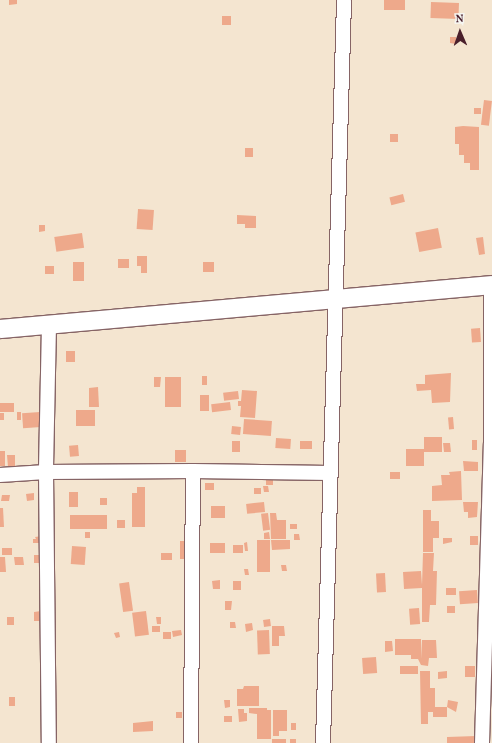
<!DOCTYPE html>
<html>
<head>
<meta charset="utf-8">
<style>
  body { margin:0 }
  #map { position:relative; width:492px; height:743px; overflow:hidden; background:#f4e5d0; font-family:Vollkorn,serif }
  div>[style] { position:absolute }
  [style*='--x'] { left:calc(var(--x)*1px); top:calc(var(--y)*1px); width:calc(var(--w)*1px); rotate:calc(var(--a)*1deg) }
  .building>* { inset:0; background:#eea98b; transform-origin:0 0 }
  .roads { filter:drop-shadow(1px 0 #866465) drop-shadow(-1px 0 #866465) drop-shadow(0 1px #866465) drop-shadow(0 -1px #866465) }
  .minor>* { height:14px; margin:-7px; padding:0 7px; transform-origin:7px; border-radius:7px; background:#fff }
  .tertiary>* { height:18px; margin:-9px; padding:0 9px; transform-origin:9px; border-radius:9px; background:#fff }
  span { translate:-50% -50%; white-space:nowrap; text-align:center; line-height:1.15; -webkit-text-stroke:4px #f6f6f2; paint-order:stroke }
  .north { position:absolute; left:440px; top:12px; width:40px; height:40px; -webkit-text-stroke:3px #f6f6f2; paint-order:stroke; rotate:358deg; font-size:11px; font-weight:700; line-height:16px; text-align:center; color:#4a1f2b }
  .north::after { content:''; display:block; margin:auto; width:14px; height:18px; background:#4a1f2b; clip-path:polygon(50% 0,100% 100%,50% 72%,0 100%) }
</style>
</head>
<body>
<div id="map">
  <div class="building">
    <i style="clip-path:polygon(9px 0,17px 0,17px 4px,9px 5px)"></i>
    <i style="left:384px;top:0;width:21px;height:10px"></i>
    <i style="left:431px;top:2px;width:28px;height:16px;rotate:2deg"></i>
    <i style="left:222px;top:16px;width:9px;height:9px"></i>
    <i style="clip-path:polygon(450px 37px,456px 37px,456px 44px,450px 43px)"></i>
    <i style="left:484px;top:100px;width:8px;height:25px;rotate:7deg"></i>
    <i style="left:474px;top:108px;width:7px;height:6px"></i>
    <i style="clip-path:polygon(463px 126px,479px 127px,479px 170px,470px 170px,470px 163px,464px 163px,464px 155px,459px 155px,459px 144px,455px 144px,455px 127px)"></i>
    <i style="left:398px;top:134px;width:8px;height:8px;rotate:90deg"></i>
    <i style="left:253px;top:148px;width:9px;height:8px;rotate:90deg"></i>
    <i style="left:403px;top:194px;width:8px;height:14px;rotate:76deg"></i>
    <i style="left:138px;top:209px;width:16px;height:20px;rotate:4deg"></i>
    <i style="clip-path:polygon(237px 215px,256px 216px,256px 228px,245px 228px,245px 224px,237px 224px)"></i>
    <i style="clip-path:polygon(39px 225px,45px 225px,45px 231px,39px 232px)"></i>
    <i style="left:438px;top:228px;width:20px;height:23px;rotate:79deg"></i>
    <i style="left:82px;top:233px;width:15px;height:28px;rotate:82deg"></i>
    <i style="clip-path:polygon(483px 237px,485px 254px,479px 255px,476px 238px)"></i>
    <i style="clip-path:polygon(137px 256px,147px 256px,147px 273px,141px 273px,141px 266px,137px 266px)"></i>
    <i style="left:118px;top:259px;width:11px;height:9px"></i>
    <i style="left:73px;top:262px;width:11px;height:19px"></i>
    <i style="left:214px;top:262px;width:10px;height:11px;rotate:90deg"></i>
    <i style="left:45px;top:266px;width:9px;height:8px"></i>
    <i style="left:480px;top:328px;width:14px;height:9px;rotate:86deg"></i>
    <i style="left:66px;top:351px;width:9px;height:11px"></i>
    <i style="clip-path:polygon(451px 373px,450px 402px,432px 403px,431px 390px,417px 391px,416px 384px,425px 384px,425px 375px)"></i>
    <i style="left:202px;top:376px;width:5px;height:9px"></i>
    <i style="clip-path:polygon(154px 377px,161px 377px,160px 387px,154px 387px)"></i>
    <i style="left:165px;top:377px;width:16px;height:30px"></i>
    <i style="clip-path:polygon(98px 387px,99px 407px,89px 407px,89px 388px)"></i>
    <i style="clip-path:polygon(242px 390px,257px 391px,255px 418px,240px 417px,241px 406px,238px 406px,238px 401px,241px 401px)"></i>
    <i style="left:238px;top:391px;width:8px;height:15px;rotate:83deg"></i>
    <i style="left:200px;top:395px;width:9px;height:16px"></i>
    <i style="left:230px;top:402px;width:8px;height:19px;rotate:83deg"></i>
    <i style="left:0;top:403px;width:14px;height:9px"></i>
    <i style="left:76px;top:410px;width:19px;height:16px"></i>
    <i style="left:21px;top:412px;width:8px;height:4px;rotate:90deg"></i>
    <i style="left:40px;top:412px;width:15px;height:18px;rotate:86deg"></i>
    <i style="left:0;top:413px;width:4px;height:7px"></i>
    <i style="left:453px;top:417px;width:12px;height:5px;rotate:85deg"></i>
    <i style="left:244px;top:419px;width:28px;height:15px;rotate:4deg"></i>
    <i style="left:232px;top:426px;width:9px;height:8px;rotate:6deg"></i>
    <i style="left:424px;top:437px;width:18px;height:15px"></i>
    <i style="left:276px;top:438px;width:15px;height:10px;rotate:4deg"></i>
    <i style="left:472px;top:440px;width:5px;height:10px"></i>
    <i style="left:232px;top:441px;width:8px;height:11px"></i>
    <i style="left:300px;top:441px;width:12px;height:8px"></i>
    <i style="clip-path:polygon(443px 443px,450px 443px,451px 452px,444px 452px)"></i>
    <i style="left:78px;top:445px;width:11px;height:9px;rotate:85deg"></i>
    <i style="left:406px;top:449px;width:18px;height:17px"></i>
    <i style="left:175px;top:450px;width:11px;height:12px"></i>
    <i style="left:0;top:451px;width:5px;height:15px"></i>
    <i style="clip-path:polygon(7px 455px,15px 455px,15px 466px,8px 467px)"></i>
    <i style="clip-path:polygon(463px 461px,478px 462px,478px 471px,464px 471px)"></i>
    <i style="clip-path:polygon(461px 471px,462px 500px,432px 501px,432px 486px,442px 485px,441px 475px,450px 475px,449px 472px)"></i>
    <i style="left:390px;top:472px;width:10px;height:7px"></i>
    <i style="left:266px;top:480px;width:7px;height:5px"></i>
    <i style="left:205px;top:483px;width:9px;height:7px"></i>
    <i style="clip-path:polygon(263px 486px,268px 486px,269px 492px,264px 492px)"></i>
    <i style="clip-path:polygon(137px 487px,145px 487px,145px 527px,132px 527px,132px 493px,137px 493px)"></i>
    <i style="left:254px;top:488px;width:7px;height:6px"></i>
    <i style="left:69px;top:492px;width:9px;height:15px"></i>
    <i style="clip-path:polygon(34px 493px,34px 500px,27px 501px,26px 494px)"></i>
    <i style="clip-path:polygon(2px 495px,10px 495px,9px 501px,1px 501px)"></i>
    <i style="left:100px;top:498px;width:7px;height:7px"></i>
    <i style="left:264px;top:502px;width:10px;height:18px;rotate:84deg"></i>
    <i style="clip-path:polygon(463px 502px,478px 502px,477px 517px,468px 518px,468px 512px,473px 512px,464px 512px)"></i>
    <i style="left:211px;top:506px;width:14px;height:12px"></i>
    <i style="clip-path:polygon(0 508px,3px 508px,4px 527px,0 527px)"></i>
    <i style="clip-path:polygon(423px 510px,431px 510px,431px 521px,439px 521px,439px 538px,433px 538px,433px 552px,423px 552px)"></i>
    <i style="left:268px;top:513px;width:17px;height:7px;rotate:83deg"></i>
    <i style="clip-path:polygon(270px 513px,276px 513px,277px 520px,286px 520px,286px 539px,271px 539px)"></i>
    <i style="left:70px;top:515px;width:37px;height:14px"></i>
    <i style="left:117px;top:520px;width:8px;height:8px"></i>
    <i style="left:290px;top:524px;width:7px;height:5px"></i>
    <i style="left:85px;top:532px;width:5px;height:6px"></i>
    <i style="clip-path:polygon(269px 532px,270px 539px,264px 539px,264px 533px)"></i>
    <i style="clip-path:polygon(294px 534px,299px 534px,300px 540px,294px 540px)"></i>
    <i style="clip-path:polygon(42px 536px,42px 543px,33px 543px,33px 539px,36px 539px,35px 537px)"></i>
    <i style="left:470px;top:536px;width:8px;height:9px"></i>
    <i style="clip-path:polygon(443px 538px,452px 538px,452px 542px,443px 544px)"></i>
    <i style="left:257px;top:540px;width:13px;height:32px"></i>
    <i style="clip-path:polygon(271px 540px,290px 540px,290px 549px,272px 550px)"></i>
    <i style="left:180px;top:541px;width:8px;height:18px"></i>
    <i style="clip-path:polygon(247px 542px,248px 551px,245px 551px,244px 543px)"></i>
    <i style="left:225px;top:543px;width:10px;height:15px;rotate:90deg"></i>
    <i style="left:233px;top:545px;width:10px;height:8px"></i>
    <i style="left:72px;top:546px;width:14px;height:18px;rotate:4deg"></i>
    <i style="left:12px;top:548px;width:7px;height:10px;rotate:90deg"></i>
    <i style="left:172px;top:553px;width:7px;height:11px;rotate:90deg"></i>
    <i style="clip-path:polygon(423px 553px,434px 553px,433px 571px,437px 571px,436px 605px,430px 605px,429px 622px,422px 622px,422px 588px,404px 589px,403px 572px,421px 571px,422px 585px)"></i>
    <i style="left:34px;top:555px;width:8px;height:8px"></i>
    <i style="clip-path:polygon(0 557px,5px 557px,6px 572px,0 572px)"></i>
    <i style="clip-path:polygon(14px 557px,23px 557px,24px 565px,15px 565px)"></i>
    <i style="clip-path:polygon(281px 565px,286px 565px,287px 571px,282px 571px)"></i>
    <i style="clip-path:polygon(244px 569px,248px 569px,249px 575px,245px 575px)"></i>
    <i style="left:385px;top:573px;width:19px;height:9px;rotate:87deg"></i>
    <i style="clip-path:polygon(220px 580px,220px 589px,213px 589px,212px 581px)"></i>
    <i style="left:241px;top:581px;width:9px;height:8px;rotate:90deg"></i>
    <i style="left:129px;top:582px;width:29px;height:10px;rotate:82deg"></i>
    <i style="left:446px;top:588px;width:10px;height:7px"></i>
    <i style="left:477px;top:590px;width:13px;height:18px;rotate:86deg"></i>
    <i style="clip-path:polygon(225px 601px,232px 601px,231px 610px,225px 610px)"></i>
    <i style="left:447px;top:606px;width:8px;height:7px"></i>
    <i style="left:419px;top:608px;width:16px;height:10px;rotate:86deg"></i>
    <i style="clip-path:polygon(41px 611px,42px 621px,34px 621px,34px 612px)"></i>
    <i style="left:146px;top:611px;width:24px;height:14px;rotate:83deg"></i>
    <i style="left:7px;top:617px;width:7px;height:8px"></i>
    <i style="clip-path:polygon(156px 617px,161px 617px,161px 624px,157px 624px)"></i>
    <i style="left:270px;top:619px;width:7px;height:7px;rotate:82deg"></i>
    <i style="clip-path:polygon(230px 622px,235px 622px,236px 628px,230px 628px)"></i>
    <i style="clip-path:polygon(252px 623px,253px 630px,246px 632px,245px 624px)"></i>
    <i style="left:152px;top:626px;width:8px;height:6px"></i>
    <i style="clip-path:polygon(272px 626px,284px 626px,285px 636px,279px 636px,279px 646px,272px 646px)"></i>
    <i style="clip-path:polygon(181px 630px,182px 635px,173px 637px,172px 631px)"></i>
    <i style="left:269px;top:630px;width:24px;height:12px;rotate:88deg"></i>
    <i style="clip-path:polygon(119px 632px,120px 637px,116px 638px,114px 633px)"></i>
    <i style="left:163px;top:632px;width:8px;height:7px"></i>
    <i style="clip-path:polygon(395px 639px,421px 639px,421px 659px,422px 640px,436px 640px,437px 658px,429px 658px,428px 666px,421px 665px,418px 659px,411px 659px,411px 655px,395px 655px)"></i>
    <i style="clip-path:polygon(385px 641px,392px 641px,393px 651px,385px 652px)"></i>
    <i style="left:376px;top:657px;width:16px;height:14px;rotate:86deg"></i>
    <i style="left:400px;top:666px;width:18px;height:8px"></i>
    <i style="left:465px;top:666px;width:10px;height:11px"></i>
    <i style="clip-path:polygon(420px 671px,430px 671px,430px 688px,435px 688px,435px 707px,447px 707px,448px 700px,458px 702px,456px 712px,447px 707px,447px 717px,433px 717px,433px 712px,428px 712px,428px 724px,421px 724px)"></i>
    <i style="clip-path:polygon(447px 671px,447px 678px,438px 679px,438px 672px)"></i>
    <i style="clip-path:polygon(244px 686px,259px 686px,259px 706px,237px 706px,237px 689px,243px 689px)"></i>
    <i style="left:9px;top:697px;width:6px;height:9px"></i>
    <i style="clip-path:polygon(224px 700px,230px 700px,230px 707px,225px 708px)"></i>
    <i style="clip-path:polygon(249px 708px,267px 708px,267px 710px,271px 710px,271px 739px,257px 739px,257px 714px,249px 713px)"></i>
    <i style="clip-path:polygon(238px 709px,244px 709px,244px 713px,247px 713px,247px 721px,239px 722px)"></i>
    <i style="clip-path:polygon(273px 710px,287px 710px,287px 731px,279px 731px,279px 736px,273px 736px)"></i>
    <i style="left:176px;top:712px;width:6px;height:6px"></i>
    <i style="left:224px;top:716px;width:8px;height:6px"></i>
    <i style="clip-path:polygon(153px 721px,153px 731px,133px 732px,133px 723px)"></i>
    <i style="left:291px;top:723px;width:5px;height:7px"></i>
    <i style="clip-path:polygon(476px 736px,477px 743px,447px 743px,447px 737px)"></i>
    <i style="left:272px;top:739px;width:14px;height:4px"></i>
    <i style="left:290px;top:739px;width:6px;height:4px"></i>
  </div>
  <div class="roads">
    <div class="minor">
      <i style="--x:49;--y:325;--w:147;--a:91.2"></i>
      <i style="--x:46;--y:472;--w:271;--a:89.4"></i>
      <i style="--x:0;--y:475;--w:46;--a:-3.7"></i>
      <i style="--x:46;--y:472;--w:147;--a:-0.4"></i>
      <i style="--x:193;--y:471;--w:137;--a:0.8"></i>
      <i style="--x:191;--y:743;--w:272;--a:-89.6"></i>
      <i style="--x:323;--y:743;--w:743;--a:-88.38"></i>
      <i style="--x:482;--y:743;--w:300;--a:-88.3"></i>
      <i style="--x:491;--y:443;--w:158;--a:-90"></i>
    </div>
    <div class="tertiary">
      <i style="--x:0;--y:329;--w:494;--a:-5.1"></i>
    </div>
  </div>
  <div class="north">N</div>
</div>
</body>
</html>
